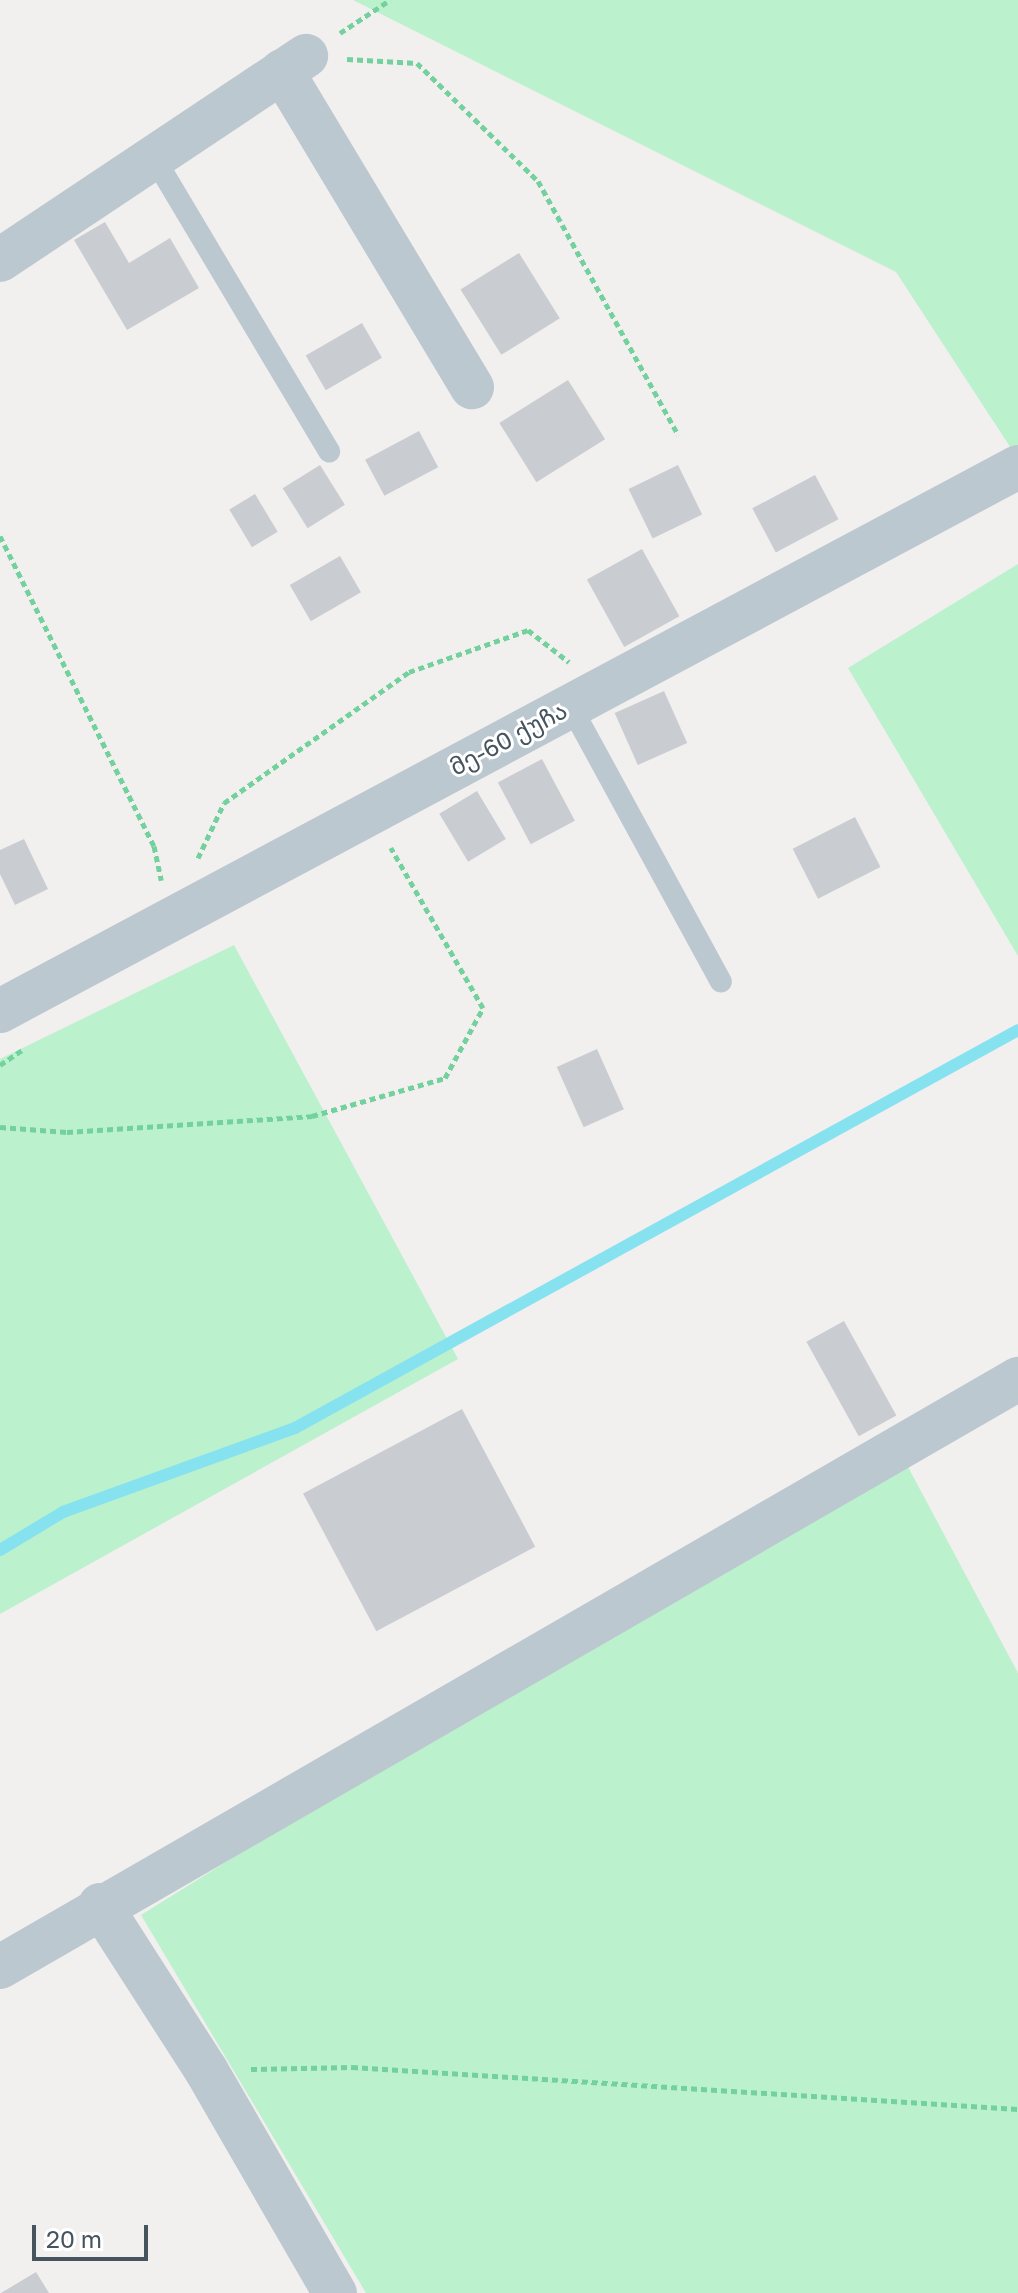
<!DOCTYPE html>
<html>
<head>
<meta charset="utf-8">
<style>
  body { margin:0 }
  #map { position:relative; width:1018px; height:2293px; overflow:hidden; background:#f2efef; font-family:"Golos Text","Noto Sans Georgian",sans-serif }
  div>[style] { position:absolute }
  [style*='--x'] { left:calc(var(--x)*1px); top:calc(var(--y)*1px); width:calc(var(--w)*1px); rotate:calc(var(--a)*1deg) }
  .green>* { inset:0; background:#bcf1cd }
  .stream>* { height:12px; margin:-6px; padding:0 6px; transform-origin:6px; border-radius:6px; background:#87e2f0 }
  .building>* { inset:0; background:#c9cdd2; transform-origin:0 0 }
  .path>* { height:5px; margin-top:-2.5px; transform-origin:0; background:repeating-linear-gradient(90deg,#72d19c 0 6px,transparent 0 10px) }
  .lane>* { height:22px; margin:-11px; padding:0 11px; transform-origin:11px; border-radius:11px; background:#bcc8cf }
  .street>* { height:44px; margin:-22px; padding:0 22px; transform-origin:22px; border-radius:22px; background:#bcc8cf }
  span { translate:-50% -50%; white-space:nowrap; text-align:center; line-height:1.15; -webkit-text-stroke:6px #fff; paint-order:stroke }
  .street-label { font-size:24px; color:#46545e }
  .scale { position:absolute; left:32px; top:2225px; width:116px; height:36px; box-sizing:border-box; border:4px solid #46545e; border-top:0; padding-left:10px; font-size:24px; line-height:28px; white-space:nowrap; color:#46545e; -webkit-text-stroke:6px #fff; paint-order:stroke }
</style>
</head>
<body>
<div id="map">
  <div class="green">
    <i style="clip-path:polygon(353px 0,1018px 0,1018px 459px,896px 272px)"></i>
    <i style="clip-path:polygon(1018px 564px,1018px 956px,848px 668px)"></i>
    <i style="clip-path:polygon(234px 945px,458px 1359px,0 1614px,0 1059px)"></i>
    <i style="clip-path:polygon(907px 1465px,1018px 1673px,1018px 2293px,366px 2293px,141px 1915px,399px 1754px)"></i>
  </div>
  <div class="stream">
    <i style="--x:0;--y:1550;--w:74;--a:-31.1"></i>
    <i style="--x:63;--y:1512;--w:247;--a:-19.9"></i>
    <i style="--x:295;--y:1428;--w:825;--a:-28.83"></i>
  </div>
  <div class="building">
    <i style="clip-path:polygon(105px 222px,129px 263px,170px 238px,199px 288px,127px 330px,74px 240px)"></i>
    <i style="left:519px;top:253px;width:77px;height:69px;rotate:58deg"></i>
    <i style="left:362px;top:323px;width:40px;height:65px;rotate:60deg"></i>
    <i style="left:568px;top:380px;width:70px;height:81px;rotate:58deg"></i>
    <i style="left:419px;top:431px;width:41px;height:61px;rotate:62deg"></i>
    <i style="left:320px;top:465px;width:47px;height:44px;rotate:58deg"></i>
    <i style="left:678px;top:465px;width:55px;height:55px;rotate:64deg"></i>
    <i style="left:815px;top:475px;width:50px;height:71px;rotate:62deg"></i>
    <i style="left:255px;top:494px;width:44px;height:30px;rotate:59deg"></i>
    <i style="left:642px;top:549px;width:77px;height:63px;rotate:61deg"></i>
    <i style="left:340px;top:556px;width:42px;height:58px;rotate:60deg"></i>
    <i style="left:664px;top:691px;width:57px;height:54px;rotate:66deg"></i>
    <i style="left:542px;top:759px;width:70px;height:50px;rotate:62deg"></i>
    <i style="left:477px;top:791px;width:56px;height:44px;rotate:59deg"></i>
    <i style="left:855px;top:817px;width:56px;height:70px;rotate:63deg"></i>
    <i style="clip-path:polygon(24px 839px,48px 889px,15px 905px,0 874px,0 850px)"></i>
    <i style="left:597px;top:1049px;width:66px;height:44px;rotate:66deg"></i>
    <i style="left:844px;top:1321px;width:108px;height:43px;rotate:61deg"></i>
    <i style="left:462px;top:1409px;width:156px;height:180px;rotate:62deg"></i>
    <i style="clip-path:polygon(36px 2272px,49px 2293px,1px 2293px)"></i>
  </div>
  <div class="path">
    <i style="--x:340;--y:33;--w:60;--a:-33.4"></i>
    <i style="--x:347;--y:59;--w:70;--a:3.3"></i>
    <i style="--x:417;--y:63;--w:169;--a:44.3"></i>
    <i style="--x:538;--y:181;--w:290;--a:61.1"></i>
    <i style="--x:0;--y:536;--w:346;--a:63.6"></i>
    <i style="--x:154;--y:846;--w:35;--a:78"></i>
    <i style="--x:198;--y:858;--w:61;--a:-64.7"></i>
    <i style="--x:224;--y:803;--w:227;--a:-35.3"></i>
    <i style="--x:409;--y:672;--w:126;--a:-19.4"></i>
    <i style="--x:528;--y:630;--w:52;--a:38"></i>
    <i style="--x:0;--y:1065;--w:29;--a:-34"></i>
    <i style="--x:0;--y:1127;--w:67;--a:4.3"></i>
    <i style="--x:67;--y:1132;--w:246;--a:-3.7"></i>
    <i style="--x:312;--y:1116;--w:138;--a:-15.9"></i>
    <i style="--x:445;--y:1078;--w:80;--a:-61.5"></i>
    <i style="--x:483;--y:1008;--w:185;--a:-119.9"></i>
    <i style="--x:251;--y:2069;--w:101;--a:-1.1"></i>
    <i style="--x:352;--y:2067;--w:667;--a:3.61"></i>
  </div>
  <div class="lane">
    <i style="--x:153;--y:156;--w:344;--a:59.2"></i>
    <i style="--x:570;--y:705;--w:315;--a:61.4"></i>
  </div>
  <div class="street">
    <i style="--x:282;--y:71;--w:369;--a:59"></i>
    <i style="--x:0;--y:260;--w:368;--a:-33.7"></i>
    <i style="--x:0;--y:1011;--w:1154;--a:-28.12"></i>
    <i style="--x:100;--y:1905;--w:196;--a:57.3"></i>
    <i style="--x:206;--y:2070;--w:258;--a:60"></i>
    <i style="--x:0;--y:1967;--w:1176;--a:-30.01"></i>
  </div>
  <div class="street-label">
    <span style="left:508px;top:738px;rotate:-28deg">მე-60 ქუჩა</span>
  </div>
  <div class="scale">20 m</div>
</div>
</body>
</html>
